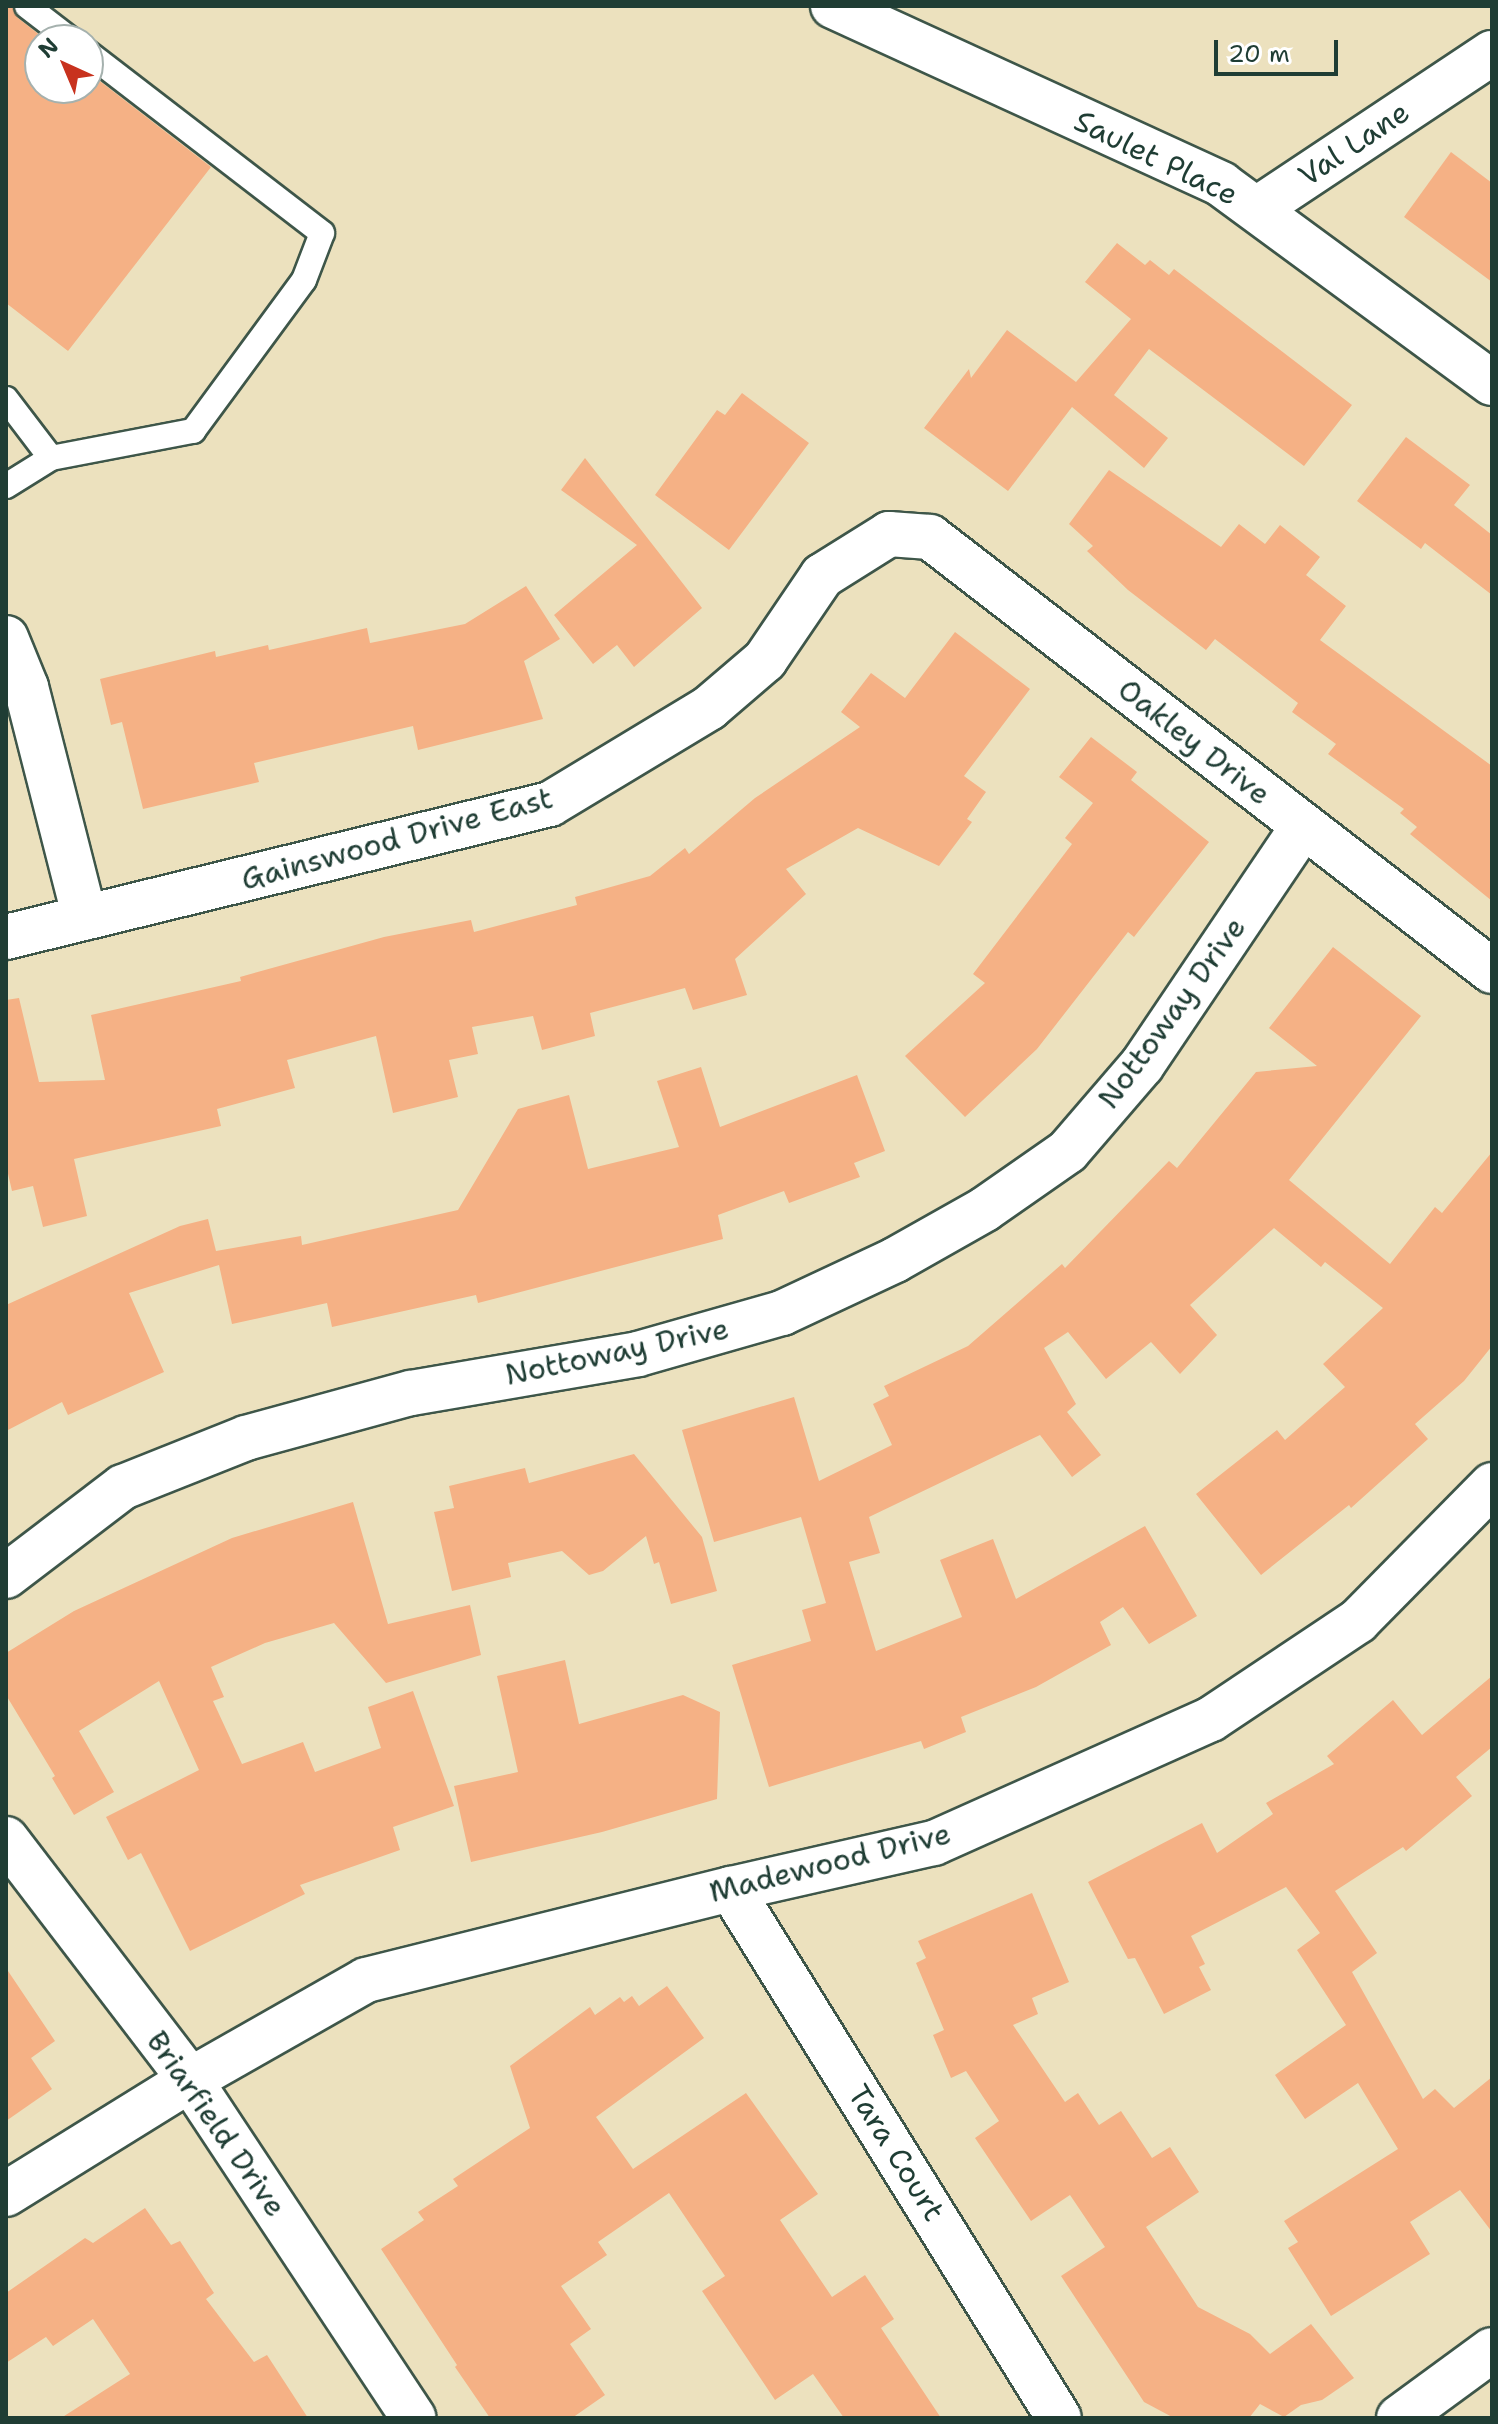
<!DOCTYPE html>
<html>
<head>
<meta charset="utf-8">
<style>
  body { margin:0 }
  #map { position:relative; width:1498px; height:2424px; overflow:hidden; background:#ece1be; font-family:"Shantell Sans",sans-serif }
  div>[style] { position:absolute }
  .building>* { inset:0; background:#f5b185 }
  .roads { filter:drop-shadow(2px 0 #3e5649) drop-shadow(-2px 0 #3e5649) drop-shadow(0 2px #3e5649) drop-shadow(0 -2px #3e5649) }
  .service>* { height:24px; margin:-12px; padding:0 12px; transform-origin:12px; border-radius:12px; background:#fff }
  .minor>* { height:44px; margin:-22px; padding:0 22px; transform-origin:22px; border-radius:22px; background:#fff }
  span { translate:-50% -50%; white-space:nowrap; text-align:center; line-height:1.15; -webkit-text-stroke:6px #fff; paint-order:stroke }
  .street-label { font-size:30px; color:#1f3d34 }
  .frame { position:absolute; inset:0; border:8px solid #1f3d34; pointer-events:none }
  .north { position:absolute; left:24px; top:24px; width:80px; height:80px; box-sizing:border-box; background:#fff; border:2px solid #a5b1ae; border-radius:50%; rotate:316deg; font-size:22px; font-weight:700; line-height:32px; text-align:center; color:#1f3d34 }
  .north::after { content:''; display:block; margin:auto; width:28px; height:36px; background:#c8321e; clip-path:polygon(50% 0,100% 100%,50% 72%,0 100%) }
  .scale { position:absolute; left:1214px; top:40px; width:124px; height:36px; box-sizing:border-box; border:4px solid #1f3d34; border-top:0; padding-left:10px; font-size:24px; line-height:28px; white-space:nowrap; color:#1f3d34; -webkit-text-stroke:6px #fff; paint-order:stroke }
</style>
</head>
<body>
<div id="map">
  <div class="building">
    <div style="clip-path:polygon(6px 6px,12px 6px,18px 18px,46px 40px,40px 40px,40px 88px,88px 88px,88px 72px,211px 167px,68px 351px,6px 303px)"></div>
    <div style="clip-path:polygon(1451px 152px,1492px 183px,1492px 282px,1404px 217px)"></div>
    <div style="clip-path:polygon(1117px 243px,1145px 265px,1150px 260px,1169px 275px,1174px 269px,1352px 405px,1304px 466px,1149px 349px,1114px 395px,1168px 438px,1144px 468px,1072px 407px,1008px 491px,924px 428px,969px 369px,971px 378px,1007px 330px,1076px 382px,1131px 319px,1085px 282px)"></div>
    <div style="clip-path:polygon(742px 393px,809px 443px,729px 550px,655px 495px,717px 410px,725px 415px)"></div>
    <div style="clip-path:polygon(1406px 437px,1470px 485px,1454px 505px,1492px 535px,1492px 595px,1425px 543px,1421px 549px,1357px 501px)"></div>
    <div style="clip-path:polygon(585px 458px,702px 608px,634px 667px,617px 645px,593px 664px,554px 615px,637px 545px,561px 490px)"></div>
    <div style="clip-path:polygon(1109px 470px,1221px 547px,1239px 524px,1265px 544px,1280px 525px,1320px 557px,1306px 575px,1346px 606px,1320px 640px,1492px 766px,1492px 901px,1410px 834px,1417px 827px,1400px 813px,1404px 809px,1328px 754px,1336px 744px,1292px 712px,1298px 703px,1215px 639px,1206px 650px,1128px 590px,1087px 551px,1093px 546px,1069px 524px)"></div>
    <div style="clip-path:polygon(526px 586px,560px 639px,524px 661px,543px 719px,418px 750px,413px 726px,254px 763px,259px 782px,143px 809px,122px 722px,111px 725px,100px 679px,215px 651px,216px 657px,268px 645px,269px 650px,367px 628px,370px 643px,465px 624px)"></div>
    <div style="clip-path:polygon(955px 632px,1030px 689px,964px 776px,986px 792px,967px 819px,972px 822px,939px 866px,858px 828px,786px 869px,806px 894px,735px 959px,747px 995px,693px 1010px,685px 988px,590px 1013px,595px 1036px,542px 1050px,533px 1016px,472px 1027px,478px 1054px,449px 1060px,458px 1097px,393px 1113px,376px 1036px,287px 1060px,295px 1088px,217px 1109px,221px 1126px,74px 1159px,87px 1216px,43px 1227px,33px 1186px,12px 1191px,6px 1165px,6px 1000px,19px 998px,39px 1082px,105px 1080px,91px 1015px,241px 981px,240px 977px,384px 937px,471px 920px,474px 932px,577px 905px,575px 897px,650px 876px,685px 848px,689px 854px,755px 798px,860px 727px,841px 712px,871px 673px,905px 698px)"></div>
    <div style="clip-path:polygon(1091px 737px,1137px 772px,1131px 780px,1209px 842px,1134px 937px,1128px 932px,1037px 1049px,965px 1117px,905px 1056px,985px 983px,973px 974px,1072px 844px,1065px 838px,1093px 803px,1059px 777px)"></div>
    <div style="clip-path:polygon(1333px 947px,1421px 1016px,1289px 1180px,1390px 1264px,1435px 1207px,1442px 1213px,1492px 1152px,1492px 1346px,1464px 1381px,1415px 1424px,1428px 1439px,1351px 1508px,1349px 1505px,1261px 1575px,1196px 1494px,1277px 1430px,1285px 1440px,1345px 1387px,1323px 1364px,1383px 1308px,1325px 1262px,1321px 1267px,1274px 1228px,1190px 1305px,1217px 1335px,1180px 1374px,1151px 1342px,1106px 1379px,1068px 1332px,1044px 1348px,1076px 1404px,1067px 1412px,1101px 1455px,1072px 1477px,1040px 1435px,869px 1517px,880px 1553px,849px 1562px,876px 1651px,962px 1617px,940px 1560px,993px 1539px,1016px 1599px,1145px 1526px,1197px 1616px,1149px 1644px,1123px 1607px,1100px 1622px,1111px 1645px,1036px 1687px,961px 1717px,966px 1732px,924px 1749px,921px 1741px,769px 1787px,732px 1665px,811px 1641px,802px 1610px,826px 1603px,801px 1517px,714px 1542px,682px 1430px,794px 1397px,819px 1481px,892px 1445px,873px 1404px,889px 1396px,884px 1386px,968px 1346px,1062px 1264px,1065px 1268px,1169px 1161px,1177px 1168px,1256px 1072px,1317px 1066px,1269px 1028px)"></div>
    <div style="clip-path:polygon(701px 1067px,720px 1127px,857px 1075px,885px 1151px,854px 1163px,860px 1177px,789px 1203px,784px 1191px,718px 1215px,723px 1239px,478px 1303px,476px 1295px,332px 1327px,327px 1303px,232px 1324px,219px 1265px,129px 1293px,164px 1372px,68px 1415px,62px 1402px,6px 1431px,6px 1305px,180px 1226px,208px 1219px,216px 1251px,301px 1236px,302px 1245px,458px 1210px,518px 1109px,569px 1095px,588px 1169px,679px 1147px,657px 1081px)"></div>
    <div style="clip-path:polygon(634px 1454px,702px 1537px,717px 1591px,671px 1604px,659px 1562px,654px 1564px,646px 1536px,603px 1571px,589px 1575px,562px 1551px,508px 1563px,511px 1577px,452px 1591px,434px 1512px,454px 1508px,449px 1486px,525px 1468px,529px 1483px)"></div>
    <div style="clip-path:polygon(353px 1502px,388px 1624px,470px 1605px,481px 1655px,386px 1683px,334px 1623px,265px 1643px,211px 1667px,224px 1697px,213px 1701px,242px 1764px,303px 1742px,315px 1772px,381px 1748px,368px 1707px,413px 1691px,454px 1806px,393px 1827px,400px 1850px,300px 1885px,305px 1894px,190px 1951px,141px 1853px,128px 1860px,106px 1817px,199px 1770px,159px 1681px,79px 1731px,114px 1792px,74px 1815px,52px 1778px,55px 1776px,6px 1695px,6px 1653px,74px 1611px,232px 1538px)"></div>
    <div style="clip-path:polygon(565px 1660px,579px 1724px,683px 1695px,720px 1712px,717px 1799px,602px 1832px,471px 1862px,454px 1786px,518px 1772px,497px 1676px)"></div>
    <div style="clip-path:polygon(1492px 1676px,1492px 1747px,1456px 1777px,1472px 1796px,1406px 1851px,1403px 1847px,1335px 1891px,1377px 1953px,1352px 1972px,1423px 2099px,1435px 2089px,1454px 2108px,1492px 2077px,1492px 2232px,1460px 2190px,1410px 2222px,1430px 2254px,1331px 2316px,1288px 2248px,1298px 2242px,1284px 2221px,1398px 2149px,1358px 2083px,1305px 2119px,1275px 2075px,1346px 2025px,1297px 1950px,1320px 1933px,1286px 1887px,1191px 1936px,1205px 1964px,1199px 1967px,1211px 1990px,1164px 2014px,1135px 1958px,1128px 1959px,1088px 1882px,1202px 1823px,1217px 1853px,1273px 1814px,1266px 1803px,1334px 1764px,1327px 1756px,1393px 1700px,1422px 1735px)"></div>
    <div style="clip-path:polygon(1032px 1893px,1069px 1982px,1032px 1998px,1038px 2014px,1013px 2025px,1065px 2102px,1078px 2093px,1099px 2125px,1121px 2111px,1152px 2158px,1170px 2147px,1199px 2192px,1146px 2227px,1198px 2307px,1250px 2334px,1270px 2354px,1311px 2324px,1354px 2378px,1322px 2400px,1301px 2405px,1284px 2417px,1260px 2404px,1249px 2418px,1174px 2418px,1144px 2402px,1061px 2276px,1105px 2247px,1070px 2195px,1031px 2221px,975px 2138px,999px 2121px,966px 2071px,951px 2078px,933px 2035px,944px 2030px,916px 1963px,926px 1958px,918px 1941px)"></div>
    <div style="clip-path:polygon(6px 1968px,55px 2041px,31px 2058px,52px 2089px,6px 2121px)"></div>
    <div style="clip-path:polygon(667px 1986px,704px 2038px,596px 2117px,633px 2169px,746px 2093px,818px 2194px,780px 2220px,832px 2297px,865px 2275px,894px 2319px,881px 2328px,941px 2418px,844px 2418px,813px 2374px,775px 2400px,702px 2291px,725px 2276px,669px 2193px,598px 2242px,607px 2255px,561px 2286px,591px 2329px,570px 2344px,605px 2395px,572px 2418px,490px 2418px,455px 2367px,457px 2365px,381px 2249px,424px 2220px,418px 2212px,458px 2186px,453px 2179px,530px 2128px,510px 2066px,590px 2007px,595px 2015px,620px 1997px,624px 2002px,632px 1996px,639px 2006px)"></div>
    <div style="clip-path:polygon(145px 2208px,171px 2245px,180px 2241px,214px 2293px,206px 2299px,254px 2362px,267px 2355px,308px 2418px,61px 2418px,130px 2374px,93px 2319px,53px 2346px,46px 2337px,6px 2363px,6px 2293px,85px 2238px,93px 2243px)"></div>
  </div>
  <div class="roads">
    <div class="service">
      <div style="left:27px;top:6px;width:56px;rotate:37.7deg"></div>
      <div style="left:6px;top:399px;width:74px;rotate:52.7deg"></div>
      <div style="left:51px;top:458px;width:53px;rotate:148.1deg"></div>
      <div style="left:51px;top:458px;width:145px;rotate:-10.8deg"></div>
      <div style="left:193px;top:431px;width:187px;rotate:-53.7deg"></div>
      <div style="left:304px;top:280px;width:50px;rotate:-69deg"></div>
      <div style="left:322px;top:233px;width:295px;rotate:-142.4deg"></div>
    </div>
    <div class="minor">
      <div style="left:833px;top:6px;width:427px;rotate:24.6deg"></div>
      <div style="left:1221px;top:184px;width:336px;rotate:36.3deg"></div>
      <div style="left:1257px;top:209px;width:282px;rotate:-33.6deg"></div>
      <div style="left:6px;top:638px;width:53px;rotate:67.8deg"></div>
      <div style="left:26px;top:687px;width:238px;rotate:75.7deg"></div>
      <div style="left:6px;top:937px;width:560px;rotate:-13.74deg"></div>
      <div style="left:550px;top:804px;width:186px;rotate:-31.1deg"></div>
      <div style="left:709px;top:708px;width:74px;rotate:-40.6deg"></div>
      <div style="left:765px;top:660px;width:102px;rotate:-55.8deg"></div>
      <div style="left:822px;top:576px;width:79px;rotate:-32.1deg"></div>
      <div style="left:889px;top:534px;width:41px;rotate:4.2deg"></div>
      <div style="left:930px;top:537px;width:710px;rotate:37.68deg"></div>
      <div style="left:6px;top:1576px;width:147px;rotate:-37.3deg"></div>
      <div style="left:123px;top:1487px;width:132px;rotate:-21.7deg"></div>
      <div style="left:246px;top:1438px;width:171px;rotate:-15.3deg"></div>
      <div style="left:411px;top:1393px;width:230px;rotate:-9.7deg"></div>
      <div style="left:638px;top:1354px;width:150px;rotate:-15.9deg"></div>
      <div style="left:782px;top:1313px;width:125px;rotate:-25.1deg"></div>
      <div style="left:895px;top:1260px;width:103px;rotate:-29.5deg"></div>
      <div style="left:985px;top:1209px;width:101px;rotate:-34.9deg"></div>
      <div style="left:1068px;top:1151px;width:113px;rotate:-49.3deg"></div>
      <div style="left:1142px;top:1065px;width:288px;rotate:-56deg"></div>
      <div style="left:6px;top:1839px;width:303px;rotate:52.6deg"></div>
      <div style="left:190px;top:2080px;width:405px;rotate:56.5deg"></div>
      <div style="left:731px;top:1889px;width:622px;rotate:58.2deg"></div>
      <div style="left:6px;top:2194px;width:216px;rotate:-31.8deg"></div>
      <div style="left:190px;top:2080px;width:202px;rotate:-29.6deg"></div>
      <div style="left:366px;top:1980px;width:376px;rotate:-14deg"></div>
      <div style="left:731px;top:1889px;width:208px;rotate:-12.8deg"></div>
      <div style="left:934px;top:1843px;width:303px;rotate:-24.1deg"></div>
      <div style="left:1211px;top:1719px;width:177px;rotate:-33.7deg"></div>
      <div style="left:1358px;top:1621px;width:191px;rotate:-45.4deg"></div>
      <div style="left:1399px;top:2418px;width:115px;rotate:-36.2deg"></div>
    </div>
  </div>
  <div class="street-label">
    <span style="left:1354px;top:144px;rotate:-34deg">Val Lane</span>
    <span style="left:1156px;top:158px;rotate:26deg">Saulet Place</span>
    <span style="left:1194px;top:742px;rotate:38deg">Oakley Drive</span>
    <span style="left:397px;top:839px;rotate:-15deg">Gainswood Drive East</span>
    <span style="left:1172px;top:1013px;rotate:-54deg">Nottoway Drive</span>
    <span style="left:617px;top:1352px;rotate:-12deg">Nottoway Drive</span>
    <span style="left:830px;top:1863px;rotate:-14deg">Madewood Drive</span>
    <span style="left:216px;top:2124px;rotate:55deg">Briarfield Drive</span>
    <span style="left:896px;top:2153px;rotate:58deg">Tara Court</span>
  </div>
  <div class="frame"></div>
  <div class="north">N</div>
  <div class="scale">20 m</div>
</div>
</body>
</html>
